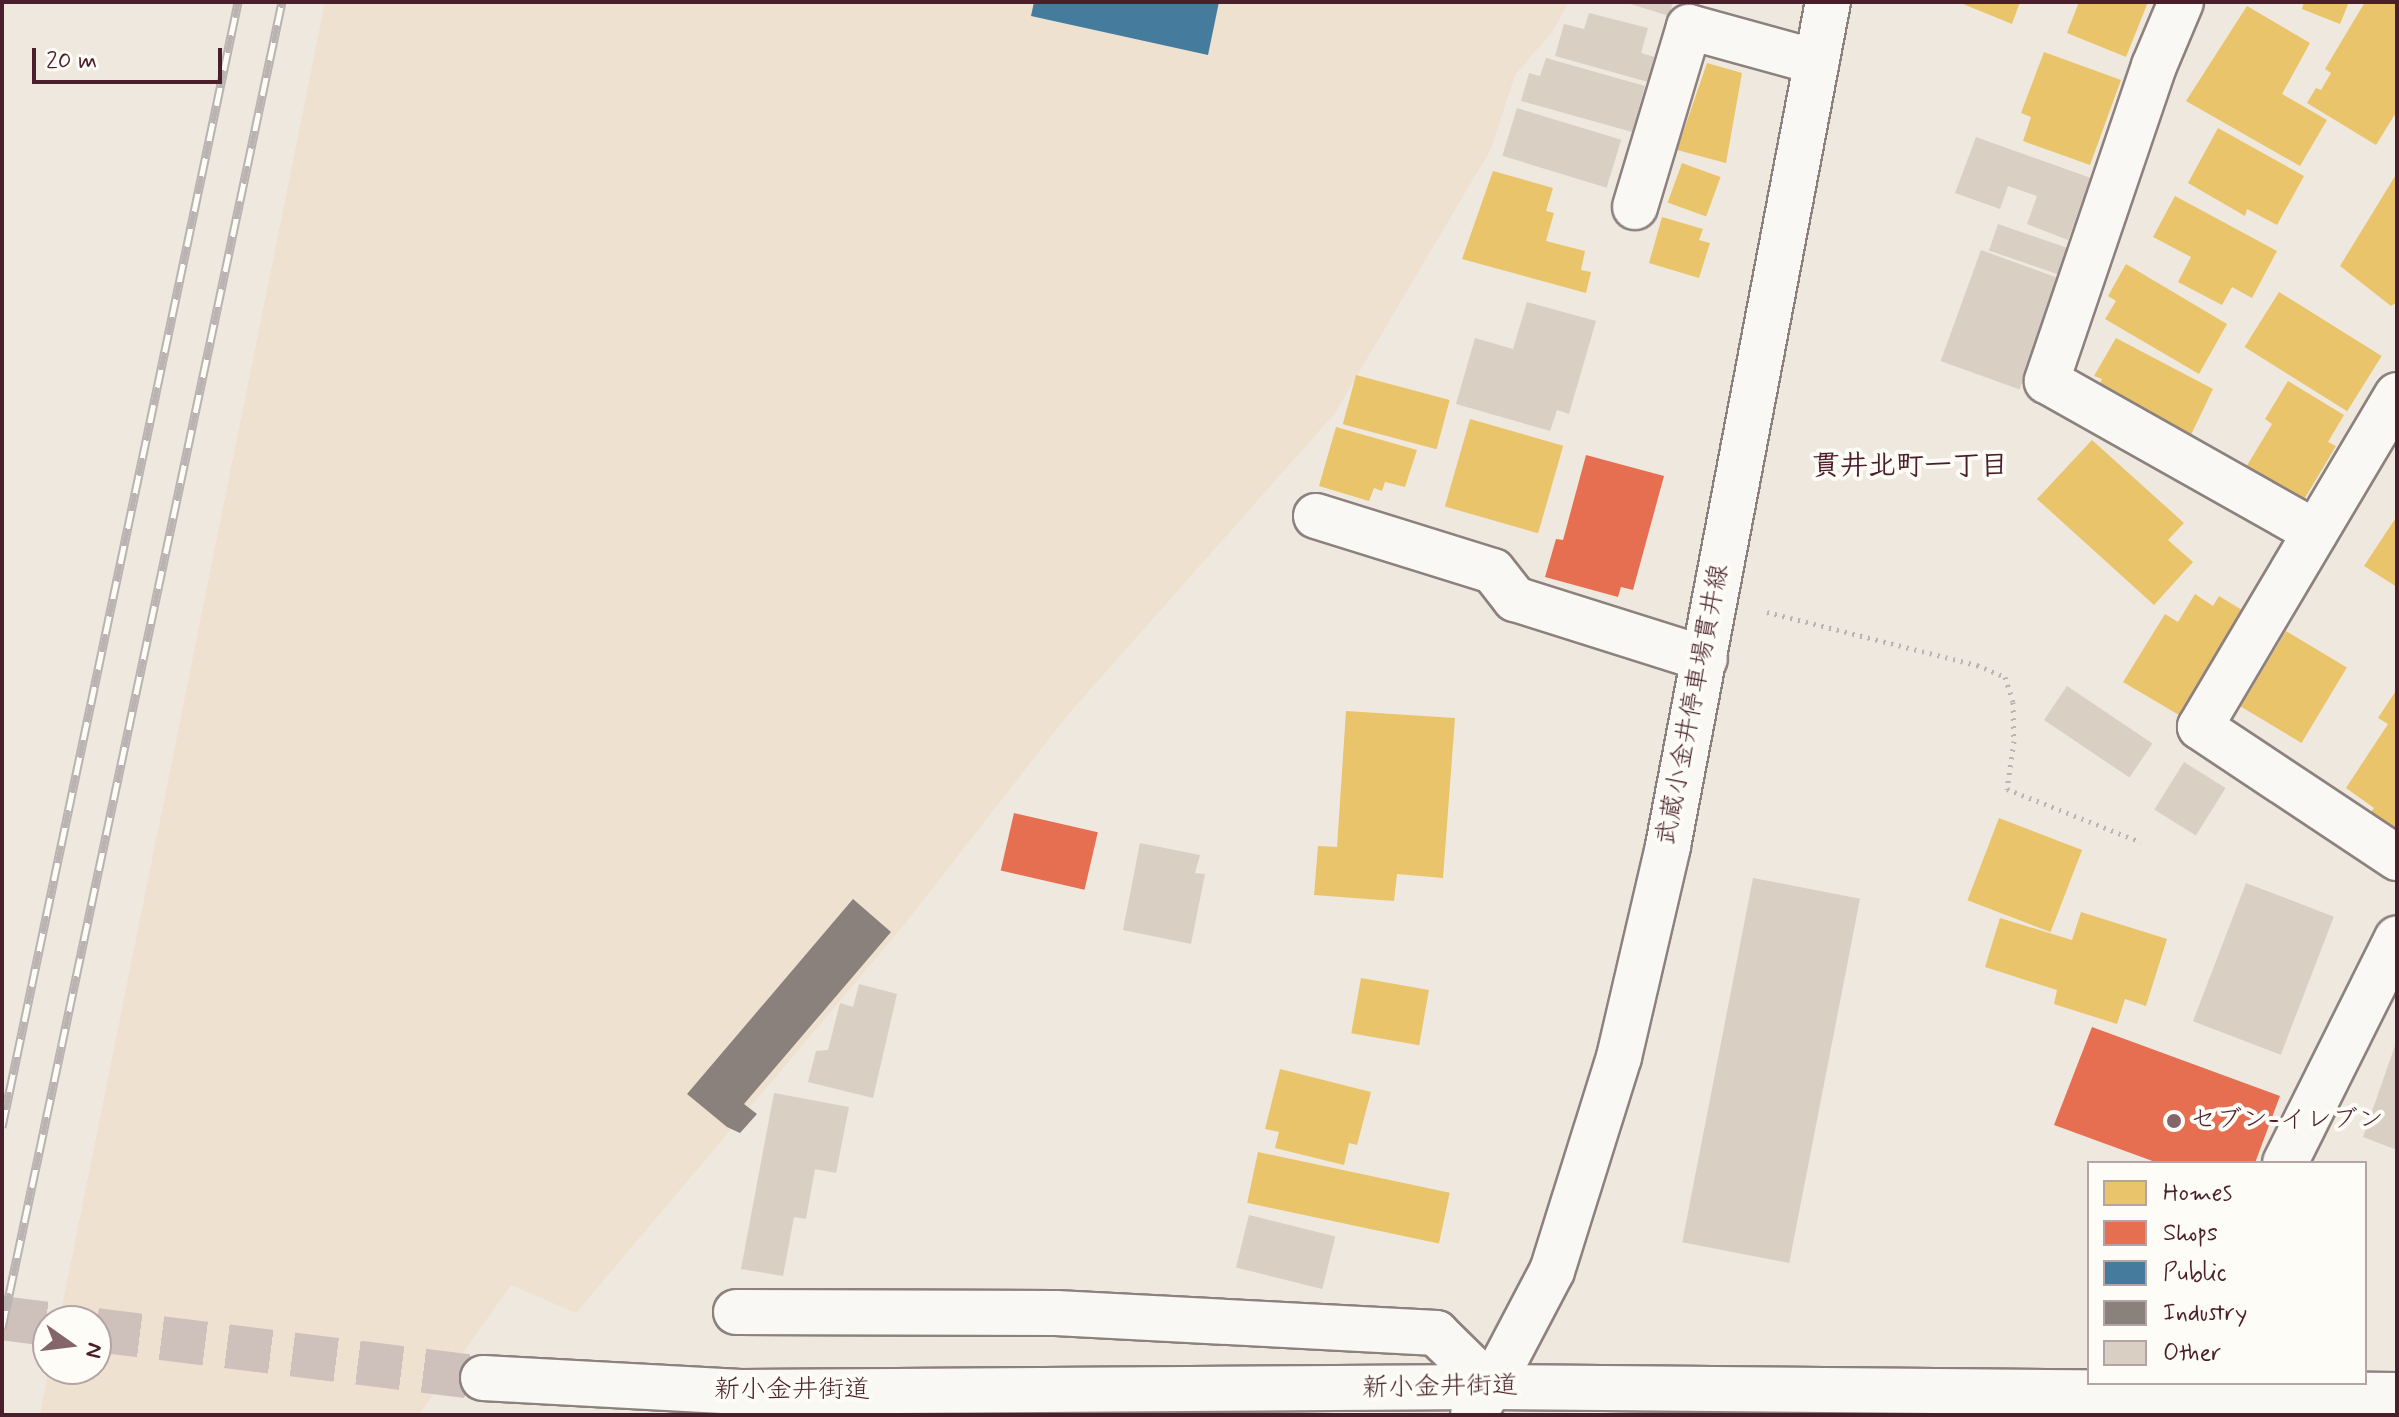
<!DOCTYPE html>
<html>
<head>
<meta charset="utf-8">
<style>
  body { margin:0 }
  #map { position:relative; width:2399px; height:1417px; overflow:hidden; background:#efe8df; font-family:Mynerve,"Klee One",sans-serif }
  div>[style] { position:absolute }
  .built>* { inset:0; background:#efe1d0 }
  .homes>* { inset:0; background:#e9c46a; transform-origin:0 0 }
  .shops>* { inset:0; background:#e76f51; transform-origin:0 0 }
  .public>* { inset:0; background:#457b9d }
  .industry>* { inset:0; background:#8a817c }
  .building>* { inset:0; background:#d9cfc3; transform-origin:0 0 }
  .major-tunnel>* { height:44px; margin-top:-22px; transform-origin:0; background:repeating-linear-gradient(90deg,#cec0bb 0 44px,transparent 0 66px) }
  .path>* { height:5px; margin-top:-2.5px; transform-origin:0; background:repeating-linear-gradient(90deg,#b9b3b2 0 2px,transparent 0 8px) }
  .roads { filter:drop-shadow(2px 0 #8d817f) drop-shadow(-2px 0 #8d817f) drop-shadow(0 2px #8d817f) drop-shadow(0 -2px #8d817f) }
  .minor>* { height:44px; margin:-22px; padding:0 22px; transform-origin:22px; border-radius:22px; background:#f9f8f5 }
  .major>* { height:44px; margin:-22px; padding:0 22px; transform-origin:22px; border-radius:22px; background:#f9f8f5 }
  .rail>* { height:9px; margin-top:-4.5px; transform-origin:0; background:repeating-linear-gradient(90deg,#fdfcf7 0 18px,#b9b3b2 0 36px); box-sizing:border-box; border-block:2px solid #b9b3b2 }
  .dots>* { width:22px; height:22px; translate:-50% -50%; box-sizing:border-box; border:4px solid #fdfcf7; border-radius:50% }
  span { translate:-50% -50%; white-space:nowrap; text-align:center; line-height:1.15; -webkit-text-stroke:8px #fdfcf7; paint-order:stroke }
  .street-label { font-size:26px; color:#4a1f2b }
  .poi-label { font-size:26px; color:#4a1f2b }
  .left { translate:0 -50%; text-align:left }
  .neighbourhood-label { font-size:28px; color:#4a1f2b; font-weight:700 }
  .frame { position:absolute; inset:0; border:4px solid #4a1f2b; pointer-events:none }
  .legend { position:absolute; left:2087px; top:1161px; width:280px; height:224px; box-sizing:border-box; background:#fdfcf7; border:2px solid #b5a4a5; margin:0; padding:10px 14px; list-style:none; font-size:24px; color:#4a1f2b }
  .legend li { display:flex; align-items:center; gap:16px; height:40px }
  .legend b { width:40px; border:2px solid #b5a4a5 }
  .north { position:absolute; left:32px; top:1305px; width:80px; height:80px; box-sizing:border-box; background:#fdfcf7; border:2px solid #b5a4a5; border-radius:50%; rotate:104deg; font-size:22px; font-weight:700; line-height:32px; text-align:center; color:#4a1f2b }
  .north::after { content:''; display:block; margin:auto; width:28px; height:36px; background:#84656a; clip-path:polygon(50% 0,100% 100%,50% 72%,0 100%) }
  .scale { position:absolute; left:32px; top:48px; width:190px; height:36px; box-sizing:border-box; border:4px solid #4a1f2b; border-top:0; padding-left:10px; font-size:24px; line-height:28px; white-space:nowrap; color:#4a1f2b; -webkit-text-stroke:6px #fdfcf7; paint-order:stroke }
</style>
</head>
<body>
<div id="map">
  <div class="built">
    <div style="clip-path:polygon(325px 2px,1569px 2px,1552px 32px,1515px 75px,1491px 149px,1335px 413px,1066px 717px,904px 925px,576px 1313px,511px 1285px,419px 1415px,40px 1415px,49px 1369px,96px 1369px,96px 1321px,59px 1321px)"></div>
  </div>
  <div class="homes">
    <div style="clip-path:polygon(1958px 2px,2020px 2px,2012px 24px)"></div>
    <div style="clip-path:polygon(2079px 2px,2148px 2px,2126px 57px,2067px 33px)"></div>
    <div style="clip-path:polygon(2304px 2px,2349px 2px,2340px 24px,2302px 9px)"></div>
    <div style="clip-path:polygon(2365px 2px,2397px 2px,2397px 111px,2376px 145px,2307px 103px,2316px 88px,2321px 90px,2331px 73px,2325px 69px)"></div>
    <div style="clip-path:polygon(2247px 6px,2310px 43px,2282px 94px,2327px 120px,2300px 166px,2186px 101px)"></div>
    <div style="clip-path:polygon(2044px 52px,2121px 80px,2090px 165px,2023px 141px,2031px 117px,2021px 113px)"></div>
    <div style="clip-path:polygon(1707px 63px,1742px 73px,1726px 163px,1677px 150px)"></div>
    <div style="clip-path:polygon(2218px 128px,2304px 176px,2277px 225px,2247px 209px,2245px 216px,2188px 183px)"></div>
    <div style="left:1682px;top:163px;width:41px;height:42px;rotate:20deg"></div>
    <div style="clip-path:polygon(1493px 171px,1553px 188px,1546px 211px,1554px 213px,1546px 241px,1585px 251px,1581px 270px,1591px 272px,1586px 293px,1462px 259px)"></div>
    <div style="clip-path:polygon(2397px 173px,2397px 302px,2391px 306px,2340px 266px)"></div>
    <div style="clip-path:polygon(2175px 196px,2277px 251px,2252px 298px,2232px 287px,2222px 305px,2178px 282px,2191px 257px,2153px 237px)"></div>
    <div style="clip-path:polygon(1662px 217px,1703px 229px,1699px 240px,1710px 243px,1699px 278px,1649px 263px)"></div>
    <div style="clip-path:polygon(2126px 264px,2227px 324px,2199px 374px,2105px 319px,2116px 301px,2108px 296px)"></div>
    <div style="left:2279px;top:292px;width:121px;height:65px;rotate:32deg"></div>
    <div style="clip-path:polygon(2116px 338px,2213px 389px,2188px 441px,2099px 385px,2102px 379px,2094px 376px)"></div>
    <div style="left:1356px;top:375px;width:97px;height:51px;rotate:15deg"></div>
    <div style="clip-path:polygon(2288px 381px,2344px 415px,2328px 442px,2336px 446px,2302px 503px,2245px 469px,2272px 424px,2265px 419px)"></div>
    <div style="left:1470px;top:419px;width:97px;height:91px;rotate:16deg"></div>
    <div style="clip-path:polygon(1336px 427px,1417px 450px,1405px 487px,1385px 482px,1382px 491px,1374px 488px,1369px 501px,1319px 486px)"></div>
    <div style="clip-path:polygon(2092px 440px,2184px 523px,2168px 540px,2193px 562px,2154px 605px,2037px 499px)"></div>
    <div style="clip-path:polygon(2397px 516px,2397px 587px,2364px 566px)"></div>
    <div style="clip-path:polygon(2195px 594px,2213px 606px,2219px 596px,2242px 610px,2179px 715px,2123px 682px,2165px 614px,2178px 622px)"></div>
    <div style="left:2286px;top:631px;width:71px;height:88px;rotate:31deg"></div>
    <div style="clip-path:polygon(2397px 689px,2397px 834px,2369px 815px,2374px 808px,2346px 788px,2388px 724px,2378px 718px)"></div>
    <div style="clip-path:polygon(1346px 711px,1455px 718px,1443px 878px,1397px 874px,1394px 901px,1314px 895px,1318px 846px,1337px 847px)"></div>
    <div style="left:1999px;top:818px;width:89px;height:88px;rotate:21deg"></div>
    <div style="clip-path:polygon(2081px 912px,2167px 939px,2146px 1006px,2125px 999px,2117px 1024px,2054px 1004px,2057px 990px,1985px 967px,2000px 918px,2072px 940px)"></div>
    <div style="left:1361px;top:978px;width:69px;height:56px;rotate:10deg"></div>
    <div style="clip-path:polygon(1280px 1069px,1371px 1092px,1357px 1145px,1349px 1143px,1344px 1165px,1275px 1148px,1279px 1132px,1265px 1129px)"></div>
    <div style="left:1258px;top:1152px;width:196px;height:52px;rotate:12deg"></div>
  </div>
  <div class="shops">
    <div style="clip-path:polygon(1586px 455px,1664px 476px,1633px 590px,1621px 587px,1618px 597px,1545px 577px,1556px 539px,1563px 540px)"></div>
    <div style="left:1014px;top:813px;width:86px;height:59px;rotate:13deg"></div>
    <div style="clip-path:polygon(2092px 1027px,2280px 1096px,2255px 1163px,2158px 1163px,2054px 1125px)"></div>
  </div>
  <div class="public">
    <div style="clip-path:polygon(1034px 2px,1219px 2px,1208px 55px,1031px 16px)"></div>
  </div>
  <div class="industry">
    <div style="clip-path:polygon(853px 899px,891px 932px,744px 1104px,757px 1114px,740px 1133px,727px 1127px,687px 1094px)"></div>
  </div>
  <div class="building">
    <div style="clip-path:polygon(1624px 2px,1673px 2px,1669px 16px)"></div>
    <div style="clip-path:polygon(1589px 13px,1648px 28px,1641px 53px,1655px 57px,1648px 82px,1555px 56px,1564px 24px,1584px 29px)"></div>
    <div style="clip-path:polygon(1546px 58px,1645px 86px,1632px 132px,1521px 101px,1529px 73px,1540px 76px)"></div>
    <div style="left:1517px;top:108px;width:109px;height:50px;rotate:17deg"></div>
    <div style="clip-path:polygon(1976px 137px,2091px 178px,2068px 240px,2027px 224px,2037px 196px,2008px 186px,2000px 209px,1955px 193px)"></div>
    <div style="left:1998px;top:224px;width:82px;height:28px;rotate:19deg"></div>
    <div style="left:1981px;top:250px;width:84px;height:118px;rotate:20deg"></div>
    <div style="clip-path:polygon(1527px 302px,1596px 321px,1569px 414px,1557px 410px,1550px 431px,1456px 404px,1475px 338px,1513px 349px)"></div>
    <div style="left:2067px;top:686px;width:103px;height:41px;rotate:34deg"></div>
    <div style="left:2184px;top:762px;width:49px;height:56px;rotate:32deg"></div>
    <div style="clip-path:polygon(1140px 843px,1200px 855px,1195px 873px,1205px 874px,1191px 944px,1123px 930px)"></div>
    <div style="left:1753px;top:878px;width:109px;height:371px;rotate:11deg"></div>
    <div style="left:2246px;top:883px;width:94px;height:148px;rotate:21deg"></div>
    <div style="clip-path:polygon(859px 984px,897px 994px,873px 1098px,808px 1082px,816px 1051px,828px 1050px,840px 1003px,853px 1007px)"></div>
    <div style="clip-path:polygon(2397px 1040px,2397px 1150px,2363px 1137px)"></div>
    <div style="clip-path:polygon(774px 1093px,849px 1107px,836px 1173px,815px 1169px,806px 1219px,794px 1217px,783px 1276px,741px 1269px)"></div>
    <div style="left:1249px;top:1215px;width:89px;height:54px;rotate:14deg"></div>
  </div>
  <div class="major-tunnel">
    <div style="left:2px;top:1318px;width:46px;rotate:7.4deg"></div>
    <div style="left:96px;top:1330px;width:390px;rotate:7.1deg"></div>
  </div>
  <div class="path">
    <div style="left:1767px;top:612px;width:217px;rotate:14.2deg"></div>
    <div style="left:1977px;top:665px;width:30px;rotate:23deg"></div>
    <div style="left:2005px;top:677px;width:26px;rotate:72deg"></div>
    <div style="left:2013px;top:702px;width:39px;rotate:89deg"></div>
    <div style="left:2014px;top:741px;width:49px;rotate:98.3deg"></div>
    <div style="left:2007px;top:789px;width:144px;rotate:21.6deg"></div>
  </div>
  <div class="roads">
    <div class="minor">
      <div style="left:2181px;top:2px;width:69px;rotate:112.9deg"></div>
      <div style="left:2154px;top:66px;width:333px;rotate:108.8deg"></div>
      <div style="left:2047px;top:381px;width:308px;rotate:29.4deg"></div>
      <div style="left:1635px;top:207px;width:188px;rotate:-73.3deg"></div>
      <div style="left:1689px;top:27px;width:132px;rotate:15.4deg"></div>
      <div style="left:2397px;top:395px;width:386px;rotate:120.7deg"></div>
      <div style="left:2200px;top:727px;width:237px;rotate:33.6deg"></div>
      <div style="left:1316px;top:516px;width:185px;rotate:17.3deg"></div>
      <div style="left:1493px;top:571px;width:36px;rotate:52deg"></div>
      <div style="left:1515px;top:599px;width:199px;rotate:17.5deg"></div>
      <div style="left:2285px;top:1163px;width:251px;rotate:-63.5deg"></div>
      <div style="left:736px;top:1312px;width:320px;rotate:0.2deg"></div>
      <div style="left:1056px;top:1313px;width:381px;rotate:3deg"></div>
      <div style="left:1436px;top:1333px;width:77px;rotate:44.5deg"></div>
      <div style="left:1491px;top:1387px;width:33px;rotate:123deg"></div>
    </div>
    <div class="major">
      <div style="left:483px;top:1378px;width:258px;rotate:3.1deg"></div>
      <div style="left:741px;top:1392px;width:750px;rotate:-0.38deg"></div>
      <div style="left:1491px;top:1387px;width:906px;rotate:0.51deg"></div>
      <div style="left:1491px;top:1387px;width:131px;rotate:-62.3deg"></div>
      <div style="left:1552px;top:1271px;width:224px;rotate:-72.6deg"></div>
      <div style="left:1619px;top:1057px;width:217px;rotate:-76.9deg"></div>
      <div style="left:1668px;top:846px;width:859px;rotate:-79.27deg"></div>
    </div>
  </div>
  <div class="rail">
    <div style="left:2px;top:1127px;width:1149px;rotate:-78.15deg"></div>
    <div style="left:2px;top:1328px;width:1355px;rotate:-78.08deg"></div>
  </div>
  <div class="dots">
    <div style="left:2174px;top:1121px;background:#84656a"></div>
  </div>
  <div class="street-label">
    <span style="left:1694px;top:705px;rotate:-79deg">武蔵小金井停車場貫井線</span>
    <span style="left:1440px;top:1388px;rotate:-1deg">新小金井街道</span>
    <span style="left:792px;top:1391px">新小金井街道</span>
  </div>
  <div class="poi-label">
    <span class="left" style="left:2190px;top:1121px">セブン-イレブン</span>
  </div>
  <div class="neighbourhood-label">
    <span style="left:1910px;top:467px">貫井北町一丁目</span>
  </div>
  <div class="frame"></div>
  <ul class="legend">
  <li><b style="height:22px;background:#e9c46a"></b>Homes</li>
  <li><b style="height:22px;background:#e76f51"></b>Shops</li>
  <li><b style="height:22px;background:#457b9d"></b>Public</li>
  <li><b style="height:22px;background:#8a817c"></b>Industry</li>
  <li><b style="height:22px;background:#d9cfc3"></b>Other</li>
  </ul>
  <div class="north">N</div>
  <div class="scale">20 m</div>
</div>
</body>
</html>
